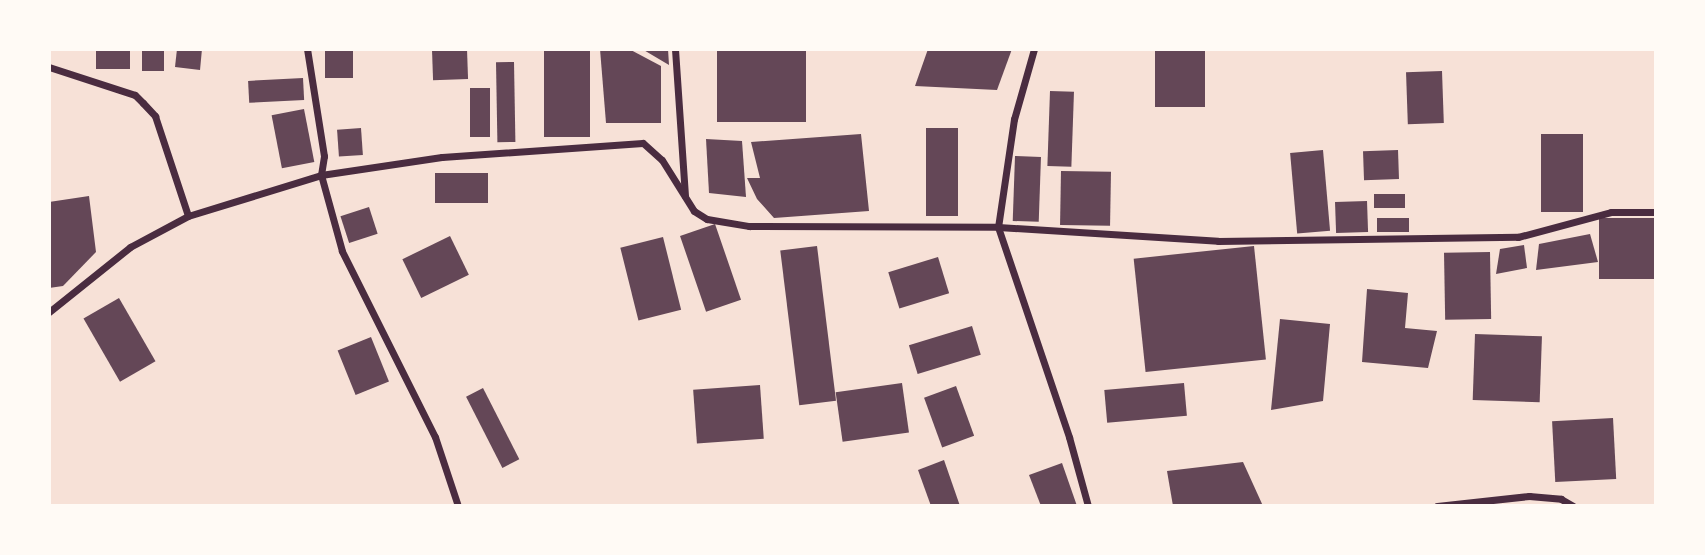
<!DOCTYPE html>
<html>
<head>
<meta charset="utf-8">
<style>
  body { margin:0 }
  #map { position:relative; width:1705px; height:555px; overflow:hidden; background:#f7e1d7; font-family:Georgia,serif }
  div>[style] { position:absolute }
  .building>* { inset:0; background:#644757; transform-origin:0 0 }
  .minor>* { height:7px; margin:-3.5px; padding:0 3.5px; transform-origin:3.5px; border-radius:3.5px; background:#4a2c40 }
  span { translate:-50% -50%; white-space:nowrap; text-align:center; line-height:1.15; -webkit-text-stroke:6px #fffaf5; paint-order:stroke }
  .frame { position:absolute; inset:0; border:51px solid #fffaf5; pointer-events:none }
</style>
</head>
<body>
<div id="map">
  <div class="building">
    <div style="left:96px;top:49px;width:34px;height:20px"></div>
    <div style="left:142px;top:49px;width:22px;height:22px"></div>
    <div style="clip-path:polygon(177px 49px,202px 49px,200px 70px,175px 67px)"></div>
    <div style="left:325px;top:49px;width:28px;height:29px"></div>
    <div style="left:467px;top:49px;width:30px;height:35px;rotate:88deg"></div>
    <div style="left:544px;top:49px;width:46px;height:88px"></div>
    <div style="clip-path:polygon(600px 49px,629px 49px,661px 66px,661px 123px,606px 123px)"></div>
    <div style="clip-path:polygon(642px 49px,668px 49px,669px 65px)"></div>
    <div style="left:717px;top:49px;width:89px;height:73px"></div>
    <div style="clip-path:polygon(928px 49px,1012px 49px,997px 90px,915px 86px)"></div>
    <div style="left:1155px;top:49px;width:50px;height:58px"></div>
    <div style="left:514px;top:62px;width:80px;height:18px;rotate:89deg"></div>
    <div style="left:1442px;top:71px;width:52px;height:36px;rotate:88deg"></div>
    <div style="left:303px;top:78px;width:22px;height:55px;rotate:87deg"></div>
    <div style="left:470px;top:88px;width:20px;height:49px"></div>
    <div style="left:1050px;top:91px;width:24px;height:75px;rotate:2deg"></div>
    <div style="left:304px;top:109px;width:54px;height:33px;rotate:79deg"></div>
    <div style="left:361px;top:128px;width:27px;height:24px;rotate:86deg"></div>
    <div style="left:926px;top:128px;width:32px;height:88px"></div>
    <div style="clip-path:polygon(861px 134px,869px 211px,774px 218px,757px 199px,747px 178px,760px 178px,751px 142px)"></div>
    <div style="left:1541px;top:134px;width:42px;height:78px"></div>
    <div style="clip-path:polygon(706px 139px,742px 141px,746px 197px,709px 193px)"></div>
    <div style="left:1323px;top:150px;width:81px;height:33px;rotate:85deg"></div>
    <div style="left:1398px;top:150px;width:29px;height:35px;rotate:88deg"></div>
    <div style="left:1015px;top:156px;width:26px;height:65px;rotate:2deg"></div>
    <div style="left:1061px;top:171px;width:50px;height:54px;rotate:1deg"></div>
    <div style="left:488px;top:173px;width:30px;height:53px;rotate:90deg"></div>
    <div style="left:1374px;top:194px;width:31px;height:14px"></div>
    <div style="clip-path:polygon(89px 196px,96px 252px,63px 286px,49px 288px,49px 202px)"></div>
    <div style="left:1367px;top:201px;width:31px;height:32px;rotate:88deg"></div>
    <div style="left:369px;top:207px;width:28px;height:30px;rotate:72deg"></div>
    <div style="left:1409px;top:218px;width:14px;height:32px;rotate:90deg"></div>
    <div style="left:1656px;top:218px;width:61px;height:57px;rotate:90deg"></div>
    <div style="left:715px;top:224px;width:80px;height:37px;rotate:71deg"></div>
    <div style="clip-path:polygon(1590px 234px,1598px 262px,1536px 270px,1539px 244px)"></div>
    <div style="left:450px;top:236px;width:43px;height:53px;rotate:64deg"></div>
    <div style="left:663px;top:237px;width:75px;height:44px;rotate:76deg"></div>
    <div style="clip-path:polygon(1524px 245px,1527px 268px,1496px 274px,1500px 249px)"></div>
    <div style="left:817px;top:246px;width:156px;height:37px;rotate:83deg"></div>
    <div style="left:1254px;top:246px;width:114px;height:121px;rotate:84deg"></div>
    <div style="left:1490px;top:252px;width:67px;height:46px;rotate:89deg"></div>
    <div style="left:938px;top:257px;width:38px;height:52px;rotate:73deg"></div>
    <div style="clip-path:polygon(1367px 289px,1408px 293px,1405px 328px,1437px 331px,1428px 368px,1362px 362px)"></div>
    <div style="left:119px;top:298px;width:73px;height:41px;rotate:60deg"></div>
    <div style="clip-path:polygon(1280px 319px,1330px 324px,1323px 401px,1271px 410px)"></div>
    <div style="left:972px;top:326px;width:30px;height:66px;rotate:73deg"></div>
    <div style="left:1475px;top:334px;width:67px;height:66px;rotate:2deg"></div>
    <div style="left:371px;top:337px;width:48px;height:36px;rotate:68deg"></div>
    <div style="left:902px;top:383px;width:50px;height:67px;rotate:82deg"></div>
    <div style="left:1184px;top:383px;width:33px;height:80px;rotate:85deg"></div>
    <div style="left:760px;top:385px;width:54px;height:67px;rotate:86deg"></div>
    <div style="left:956px;top:386px;width:53px;height:34px;rotate:70deg"></div>
    <div style="left:483px;top:388px;width:80px;height:19px;rotate:63deg"></div>
    <div style="left:1613px;top:418px;width:61px;height:61px;rotate:87deg"></div>
    <div style="clip-path:polygon(944px 460px,960px 506px,931px 506px,918px 470px)"></div>
    <div style="clip-path:polygon(1243px 462px,1263px 506px,1173px 506px,1167px 471px)"></div>
    <div style="clip-path:polygon(1062px 463px,1077px 506px,1041px 506px,1029px 475px)"></div>
  </div>
  <div class="minor">
    <div style="left:675px;top:49px;width:147px;rotate:86.1deg"></div>
    <div style="left:1034px;top:49px;width:73px;rotate:105.9deg"></div>
    <div style="left:1014px;top:119px;width:109px;rotate:98.4deg"></div>
    <div style="left:998px;top:227px;width:222px;rotate:71.3deg"></div>
    <div style="left:1069px;top:437px;width:72px;rotate:74.6deg"></div>
    <div style="left:49px;top:67px;width:90px;rotate:18deg"></div>
    <div style="left:135px;top:95px;width:11px;rotate:45deg"></div>
    <div style="left:143px;top:103px;width:18px;rotate:47deg"></div>
    <div style="left:155px;top:116px;width:105px;rotate:71.7deg"></div>
    <div style="left:188px;top:216px;width:139px;rotate:-17.1deg"></div>
    <div style="left:321px;top:175px;width:19px;rotate:-81deg"></div>
    <div style="left:324px;top:156px;width:108px;rotate:-99deg"></div>
    <div style="left:49px;top:312px;width:104px;rotate:-38.7deg"></div>
    <div style="left:130px;top:247px;width:66px;rotate:-28.1deg"></div>
    <div style="left:458px;top:506px;width:73px;rotate:-108.4deg"></div>
    <div style="left:435px;top:437px;width:208px;rotate:-116.6deg"></div>
    <div style="left:342px;top:251px;width:79px;rotate:-105.4deg"></div>
    <div style="left:321px;top:175px;width:122px;rotate:-8.5deg"></div>
    <div style="left:442px;top:157px;width:201px;rotate:-4deg"></div>
    <div style="left:643px;top:143px;width:25px;rotate:42deg"></div>
    <div style="left:662px;top:160px;width:60px;rotate:57.9deg"></div>
    <div style="left:694px;top:211px;width:15px;rotate:32deg"></div>
    <div style="left:707px;top:219px;width:43px;rotate:9.5deg"></div>
    <div style="left:749px;top:226px;width:249px;rotate:0.2deg"></div>
    <div style="left:998px;top:227px;width:220px;rotate:3.6deg"></div>
    <div style="left:1218px;top:241px;width:300px;rotate:-0.8deg"></div>
    <div style="left:1518px;top:237px;width:96px;rotate:-15deg"></div>
    <div style="left:1611px;top:212px;width:45px"></div>
    <div style="left:1437px;top:506px;width:93px;rotate:-6.2deg"></div>
    <div style="left:1529px;top:496px;width:32px;rotate:5deg"></div>
    <div style="left:1561px;top:499px;width:14px;rotate:30deg"></div>
  </div>
  <div class="frame"></div>
</div>
</body>
</html>
